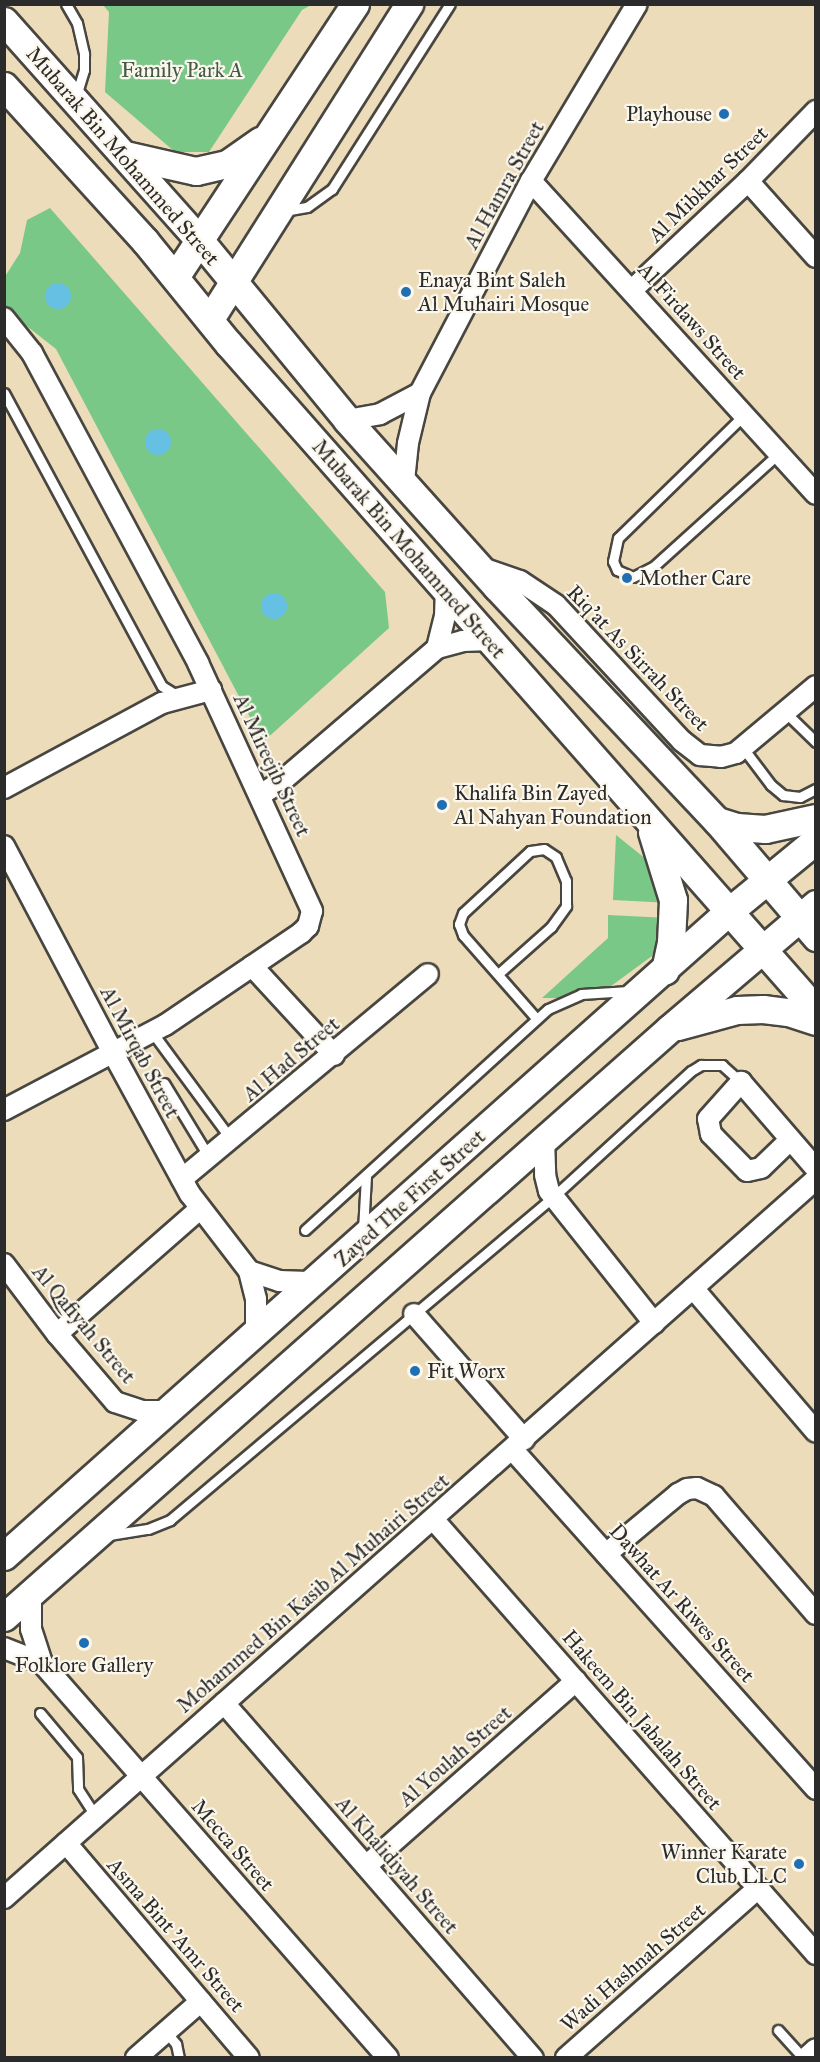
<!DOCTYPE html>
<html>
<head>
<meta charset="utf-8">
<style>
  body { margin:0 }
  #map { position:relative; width:820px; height:2062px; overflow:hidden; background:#eddcb9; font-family:"IM FELL Great Primer",serif }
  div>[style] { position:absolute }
  .green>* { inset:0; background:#7ac887 }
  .water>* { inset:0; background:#65c0e3 }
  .round { border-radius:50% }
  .roads { filter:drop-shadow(2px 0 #484640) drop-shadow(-2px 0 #484640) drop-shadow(0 2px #484640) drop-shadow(0 -2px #484640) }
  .lane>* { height:9px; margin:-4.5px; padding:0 4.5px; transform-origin:4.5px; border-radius:4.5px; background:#fff }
  .street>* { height:20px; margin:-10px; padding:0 10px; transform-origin:10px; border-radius:10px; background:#fff }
  .secondary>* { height:27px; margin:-13.5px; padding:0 13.5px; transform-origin:13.5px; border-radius:13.5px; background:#fff }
  .dots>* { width:16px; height:16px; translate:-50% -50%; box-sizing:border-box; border:3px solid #fbf7ec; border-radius:50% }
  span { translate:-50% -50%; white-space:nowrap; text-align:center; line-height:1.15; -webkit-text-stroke:4.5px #fbf7ec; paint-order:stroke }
  .park-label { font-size:21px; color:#435a47 }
  .poi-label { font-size:21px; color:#2b2b2b }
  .right { translate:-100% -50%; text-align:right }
  .left { translate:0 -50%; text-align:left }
  .street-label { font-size:21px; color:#2b2b2b }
  .frame { position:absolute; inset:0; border:6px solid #2b2b2b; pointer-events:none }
</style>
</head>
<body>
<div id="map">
  <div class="green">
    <div style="clip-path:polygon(103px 5px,311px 5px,302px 10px,209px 152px,175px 152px,105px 92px,109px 12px)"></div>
    <div style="clip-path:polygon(50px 208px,385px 592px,389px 628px,263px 742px,56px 349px,5px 309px,4px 278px,20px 253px,27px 220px)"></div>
    <div style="clip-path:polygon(616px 835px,651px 863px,670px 903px,613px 900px)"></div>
    <div style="clip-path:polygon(608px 915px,669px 918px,652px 956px,603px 992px,559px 998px,542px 998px,608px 938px)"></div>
  </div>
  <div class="water">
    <div class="round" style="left:45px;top:283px;width:26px;height:26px"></div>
    <div class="round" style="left:145px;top:429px;width:26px;height:26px"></div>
    <div class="round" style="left:261px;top:593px;width:26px;height:26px"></div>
  </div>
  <div class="roads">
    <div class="lane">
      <div style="left:66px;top:4px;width:22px;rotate:60deg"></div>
      <div style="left:77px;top:23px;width:32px;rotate:77deg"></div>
      <div style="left:84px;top:54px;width:16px;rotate:90deg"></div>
      <div style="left:84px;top:70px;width:27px;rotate:107deg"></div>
      <div style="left:284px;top:211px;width:23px;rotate:-10deg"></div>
      <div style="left:307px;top:207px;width:31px;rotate:-36deg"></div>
      <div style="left:332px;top:189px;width:219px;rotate:-57.5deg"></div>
      <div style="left:4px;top:393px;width:333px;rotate:61.7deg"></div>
      <div style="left:162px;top:686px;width:19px;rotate:32deg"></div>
      <div style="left:744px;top:415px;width:176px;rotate:135.7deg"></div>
      <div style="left:618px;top:538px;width:24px;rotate:102deg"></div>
      <div style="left:613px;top:561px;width:10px;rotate:66deg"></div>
      <div style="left:617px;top:570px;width:17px;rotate:24deg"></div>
      <div style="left:633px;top:577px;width:22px;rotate:-27deg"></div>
      <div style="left:653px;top:567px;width:170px;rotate:-42.1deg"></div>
      <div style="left:785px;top:712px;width:43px;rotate:44.1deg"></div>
      <div style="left:743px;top:748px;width:46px;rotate:52.9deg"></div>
      <div style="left:771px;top:785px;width:16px;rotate:40deg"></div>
      <div style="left:783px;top:795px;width:17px;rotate:7deg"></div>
      <div style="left:800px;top:797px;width:18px;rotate:-27deg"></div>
      <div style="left:498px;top:974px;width:71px;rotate:-41.6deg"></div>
      <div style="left:551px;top:927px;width:26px;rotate:-54deg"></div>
      <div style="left:566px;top:906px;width:25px;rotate:-90deg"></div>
      <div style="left:566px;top:881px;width:26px;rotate:-113deg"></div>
      <div style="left:556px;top:857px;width:14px;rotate:-146deg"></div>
      <div style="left:544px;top:849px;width:14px;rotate:172deg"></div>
      <div style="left:530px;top:851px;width:91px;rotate:137.2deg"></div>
      <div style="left:463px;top:913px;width:12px;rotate:110deg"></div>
      <div style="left:459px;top:924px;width:12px;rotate:70deg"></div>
      <div style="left:463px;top:935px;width:111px;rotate:48.7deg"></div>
      <div style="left:152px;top:1032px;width:133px;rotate:53.6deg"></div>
      <div style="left:164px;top:1083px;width:87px;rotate:58.7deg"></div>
      <div style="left:305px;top:1230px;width:328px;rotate:-42.3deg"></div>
      <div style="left:548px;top:1009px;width:36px;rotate:-24deg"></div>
      <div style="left:581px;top:994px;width:48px;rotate:-3.6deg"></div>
      <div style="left:363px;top:1230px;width:54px;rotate:-86.8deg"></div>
      <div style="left:109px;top:1535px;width:39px;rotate:-9deg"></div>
      <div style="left:148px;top:1529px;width:24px;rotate:-22deg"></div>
      <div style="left:170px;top:1520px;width:501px;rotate:-40.14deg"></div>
      <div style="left:553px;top:1197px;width:187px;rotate:-42.4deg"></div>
      <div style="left:691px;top:1071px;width:12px;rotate:-31deg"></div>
      <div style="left:701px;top:1065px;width:21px"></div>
      <div style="left:722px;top:1065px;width:25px;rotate:42deg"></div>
      <div style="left:40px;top:1713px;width:57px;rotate:49.9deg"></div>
      <div style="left:77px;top:1757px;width:32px;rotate:88deg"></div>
      <div style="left:78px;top:1789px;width:33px;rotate:57deg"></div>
      <div style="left:778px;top:2030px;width:38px;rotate:48deg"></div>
      <div style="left:166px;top:2032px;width:16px;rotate:50deg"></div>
      <div style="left:176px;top:2044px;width:14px;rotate:78deg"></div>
    </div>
    <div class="street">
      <div style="left:531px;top:181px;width:423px;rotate:47.7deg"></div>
      <div style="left:748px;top:181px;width:102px;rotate:48.2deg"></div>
      <div style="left:632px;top:290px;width:159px;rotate:-43.2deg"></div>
      <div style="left:748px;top:181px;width:98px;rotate:-45.8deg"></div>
      <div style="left:4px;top:318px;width:45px;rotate:51.3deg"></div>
      <div style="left:32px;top:353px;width:352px;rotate:61.8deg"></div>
      <div style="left:198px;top:663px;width:273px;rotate:65.3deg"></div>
      <div style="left:312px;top:911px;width:16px;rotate:105deg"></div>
      <div style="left:308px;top:926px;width:10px;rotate:135deg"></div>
      <div style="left:301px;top:933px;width:164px;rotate:145.9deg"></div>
      <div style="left:165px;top:1025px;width:182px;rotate:152.2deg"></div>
      <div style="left:347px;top:420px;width:34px;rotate:-10deg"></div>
      <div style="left:380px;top:414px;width:45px;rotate:-27.7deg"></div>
      <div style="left:404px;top:481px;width:38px;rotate:-84deg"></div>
      <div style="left:408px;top:443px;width:51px;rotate:-76.5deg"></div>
      <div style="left:420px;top:393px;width:239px;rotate:-62.4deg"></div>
      <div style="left:531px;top:181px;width:206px;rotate:-59.1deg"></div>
      <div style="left:479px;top:567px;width:43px;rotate:18.9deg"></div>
      <div style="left:520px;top:581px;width:43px;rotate:33.7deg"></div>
      <div style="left:556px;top:605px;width:185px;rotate:47.2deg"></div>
      <div style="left:682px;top:741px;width:23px;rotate:38deg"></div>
      <div style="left:700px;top:755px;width:21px;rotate:5deg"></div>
      <div style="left:721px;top:757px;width:16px;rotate:-15deg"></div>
      <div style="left:736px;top:753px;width:104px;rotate:-39.9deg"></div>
      <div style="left:437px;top:648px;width:33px;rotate:-76deg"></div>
      <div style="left:445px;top:616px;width:25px;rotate:-88deg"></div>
      <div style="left:4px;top:788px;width:179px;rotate:-28.3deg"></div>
      <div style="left:162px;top:703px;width:51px;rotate:-14.9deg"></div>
      <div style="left:260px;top:795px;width:26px;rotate:-32deg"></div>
      <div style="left:282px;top:781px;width:204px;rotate:-40.6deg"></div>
      <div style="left:437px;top:648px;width:27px;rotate:-15deg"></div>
      <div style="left:463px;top:641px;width:27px;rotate:-2deg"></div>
      <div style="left:4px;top:846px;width:234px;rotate:62.2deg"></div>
      <div style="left:113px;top:1053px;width:161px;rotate:61.4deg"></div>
      <div style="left:190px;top:1194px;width:97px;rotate:52.5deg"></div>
      <div style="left:249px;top:1271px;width:29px;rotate:76deg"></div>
      <div style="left:256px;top:1299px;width:34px;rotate:90deg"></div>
      <div style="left:252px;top:966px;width:121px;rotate:47.3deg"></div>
      <div style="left:544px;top:1139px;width:36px;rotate:88deg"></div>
      <div style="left:545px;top:1175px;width:16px;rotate:76deg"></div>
      <div style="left:549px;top:1191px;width:169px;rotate:51.5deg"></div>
      <div style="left:790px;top:1140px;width:40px;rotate:136deg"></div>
      <div style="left:761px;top:1168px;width:14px;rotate:168deg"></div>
      <div style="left:747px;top:1171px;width:52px;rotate:-134.2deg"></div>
      <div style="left:711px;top:1134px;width:15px;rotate:-101deg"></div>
      <div style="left:708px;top:1119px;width:50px;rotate:-48.3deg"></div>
      <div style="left:741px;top:1082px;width:115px;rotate:49.2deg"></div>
      <div style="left:182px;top:1179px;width:320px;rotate:-39.8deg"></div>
      <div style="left:4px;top:1264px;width:88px;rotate:52.9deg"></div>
      <div style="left:57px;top:1334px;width:89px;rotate:49.5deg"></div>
      <div style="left:115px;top:1402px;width:28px;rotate:18deg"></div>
      <div style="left:142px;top:1411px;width:26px"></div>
      <div style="left:249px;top:1271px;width:32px;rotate:18deg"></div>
      <div style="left:279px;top:1281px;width:37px;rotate:2deg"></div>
      <div style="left:693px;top:1288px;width:189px;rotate:49.5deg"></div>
      <div style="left:414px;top:1314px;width:167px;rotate:48.7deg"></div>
      <div style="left:57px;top:1334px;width:190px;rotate:-41.2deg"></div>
      <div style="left:512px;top:1449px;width:456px;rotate:48.2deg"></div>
      <div style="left:433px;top:1519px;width:580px;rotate:48.64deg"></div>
      <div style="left:606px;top:1554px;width:94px;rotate:-39.8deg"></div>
      <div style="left:678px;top:1494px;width:10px;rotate:-29deg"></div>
      <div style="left:687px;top:1489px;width:10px;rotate:-6deg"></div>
      <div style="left:697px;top:1488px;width:19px;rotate:25deg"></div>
      <div style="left:714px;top:1496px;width:156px;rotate:49.2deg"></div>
      <div style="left:31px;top:1593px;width:36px;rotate:90deg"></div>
      <div style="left:31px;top:1629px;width:36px;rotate:72deg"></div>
      <div style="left:4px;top:1648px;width:41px;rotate:21.5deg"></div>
      <div style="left:42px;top:1663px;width:525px;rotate:48.78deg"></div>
      <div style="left:224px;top:1703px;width:471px;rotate:49deg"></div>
      <div style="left:66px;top:1843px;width:282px;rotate:49.6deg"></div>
      <div style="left:366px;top:1866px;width:280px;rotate:-41.4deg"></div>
      <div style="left:4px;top:1898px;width:1085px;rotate:-41.52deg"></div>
      <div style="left:136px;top:2058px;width:86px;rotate:-41.2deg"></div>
      <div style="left:566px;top:2058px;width:256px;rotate:-41.5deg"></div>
      <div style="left:806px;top:2058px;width:13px;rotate:-42deg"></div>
    </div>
    <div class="secondary">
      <div style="left:4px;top:21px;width:296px;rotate:48.3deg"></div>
      <div style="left:201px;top:242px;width:230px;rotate:50.6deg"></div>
      <div style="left:347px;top:420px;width:224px;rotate:48.1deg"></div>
      <div style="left:497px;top:587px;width:321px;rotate:46.8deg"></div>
      <div style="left:717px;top:821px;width:153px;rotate:49.5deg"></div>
      <div style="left:4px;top:86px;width:210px;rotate:47.7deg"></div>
      <div style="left:145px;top:241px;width:132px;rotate:50.9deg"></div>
      <div style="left:228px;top:343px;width:889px;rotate:48.6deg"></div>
      <div style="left:125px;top:155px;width:73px;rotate:12.7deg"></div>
      <div style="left:196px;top:171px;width:32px;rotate:-13deg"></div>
      <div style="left:227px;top:164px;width:40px;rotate:-34.9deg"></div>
      <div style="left:175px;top:277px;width:327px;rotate:-56.6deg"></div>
      <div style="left:210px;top:319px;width:373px;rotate:-57.7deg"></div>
      <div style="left:717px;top:821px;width:21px;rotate:17deg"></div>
      <div style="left:737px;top:827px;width:28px;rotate:4deg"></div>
      <div style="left:765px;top:829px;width:52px;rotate:-12.2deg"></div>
      <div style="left:652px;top:832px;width:71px;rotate:72.8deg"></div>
      <div style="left:673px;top:900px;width:42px;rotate:92.7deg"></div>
      <div style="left:671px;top:942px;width:29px;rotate:102deg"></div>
      <div style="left:678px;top:1026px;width:61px;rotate:-15.2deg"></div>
      <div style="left:737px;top:1010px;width:26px;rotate:-2deg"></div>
      <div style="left:763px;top:1009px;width:25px;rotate:7deg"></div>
      <div style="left:788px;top:1012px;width:29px;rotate:18deg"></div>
      <div style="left:4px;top:1556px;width:968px;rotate:-41.65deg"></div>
      <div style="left:727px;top:913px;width:115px;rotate:-39.4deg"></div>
      <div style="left:4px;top:1617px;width:888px;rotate:-41.48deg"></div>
      <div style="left:669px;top:1029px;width:193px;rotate:-40.4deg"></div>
    </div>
  </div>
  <div class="dots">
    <div style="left:724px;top:114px;background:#1f6fb2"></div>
    <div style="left:406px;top:292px;background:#1f6fb2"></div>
    <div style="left:627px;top:578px;background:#1f6fb2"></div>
    <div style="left:442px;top:805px;background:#1f6fb2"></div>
    <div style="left:415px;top:1371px;background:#1f6fb2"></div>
    <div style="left:84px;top:1643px;background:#1f6fb2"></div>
    <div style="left:799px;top:1864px;background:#1f6fb2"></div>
  </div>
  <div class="park-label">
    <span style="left:182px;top:70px">Family Park A</span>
  </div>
  <div class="poi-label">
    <span class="right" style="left:712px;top:114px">Playhouse</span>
    <span class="left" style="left:418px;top:292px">Enaya Bint Saleh<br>Al Muhairi Mosque</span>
    <span class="left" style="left:639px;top:578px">Mother Care</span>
    <span class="left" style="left:454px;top:805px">Khalifa Bin Zayed<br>Al Nahyan Foundation</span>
    <span class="left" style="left:427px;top:1371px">Fit Worx</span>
    <span style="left:84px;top:1665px">Folklore Gallery</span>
    <span class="right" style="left:787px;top:1864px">Winner Karate<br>Club LLC</span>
  </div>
  <div class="street-label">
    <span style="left:123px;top:156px;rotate:49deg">Mubarak Bin Mohammed Street</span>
    <span style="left:708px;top:184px;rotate:-44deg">Al Mibkhar Street</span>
    <span style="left:504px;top:185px;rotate:-61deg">Al Hamra Street</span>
    <span style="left:692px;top:321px;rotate:48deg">Al Firdaws Street</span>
    <span style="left:409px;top:549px;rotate:49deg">Mubarak Bin Mohammed Street</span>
    <span style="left:638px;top:658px;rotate:46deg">Riq'at As Sirrah Street</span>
    <span style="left:272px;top:765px;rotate:65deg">Al Mireejib Street</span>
    <span style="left:140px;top:1052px;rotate:62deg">Al Mirqab Street</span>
    <span style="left:291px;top:1059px;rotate:-40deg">Al Had Street</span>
    <span style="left:410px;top:1198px;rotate:-42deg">Zayed The First Street</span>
    <span style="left:84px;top:1324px;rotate:50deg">Al Qafiyah Street</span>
    <span style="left:313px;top:1593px;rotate:-41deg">Mohammed Bin Kasib Al Muhairi Street</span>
    <span style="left:682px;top:1603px;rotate:48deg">Dawhat Ar Riwes Street</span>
    <span style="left:642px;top:1720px;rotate:49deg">Hakeem Bin Jabalah Street</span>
    <span style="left:455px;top:1756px;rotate:-41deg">Al Youlah Street</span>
    <span style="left:233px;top:1845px;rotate:49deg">Mecca Street</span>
    <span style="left:397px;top:1865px;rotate:49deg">Al Khalidiyah Street</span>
    <span style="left:176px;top:1935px;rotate:49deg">Asma Bint 'Amr Street</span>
    <span style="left:633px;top:1967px;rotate:-41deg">Wadi Hashnah Street</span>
  </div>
  <div class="frame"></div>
</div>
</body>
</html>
